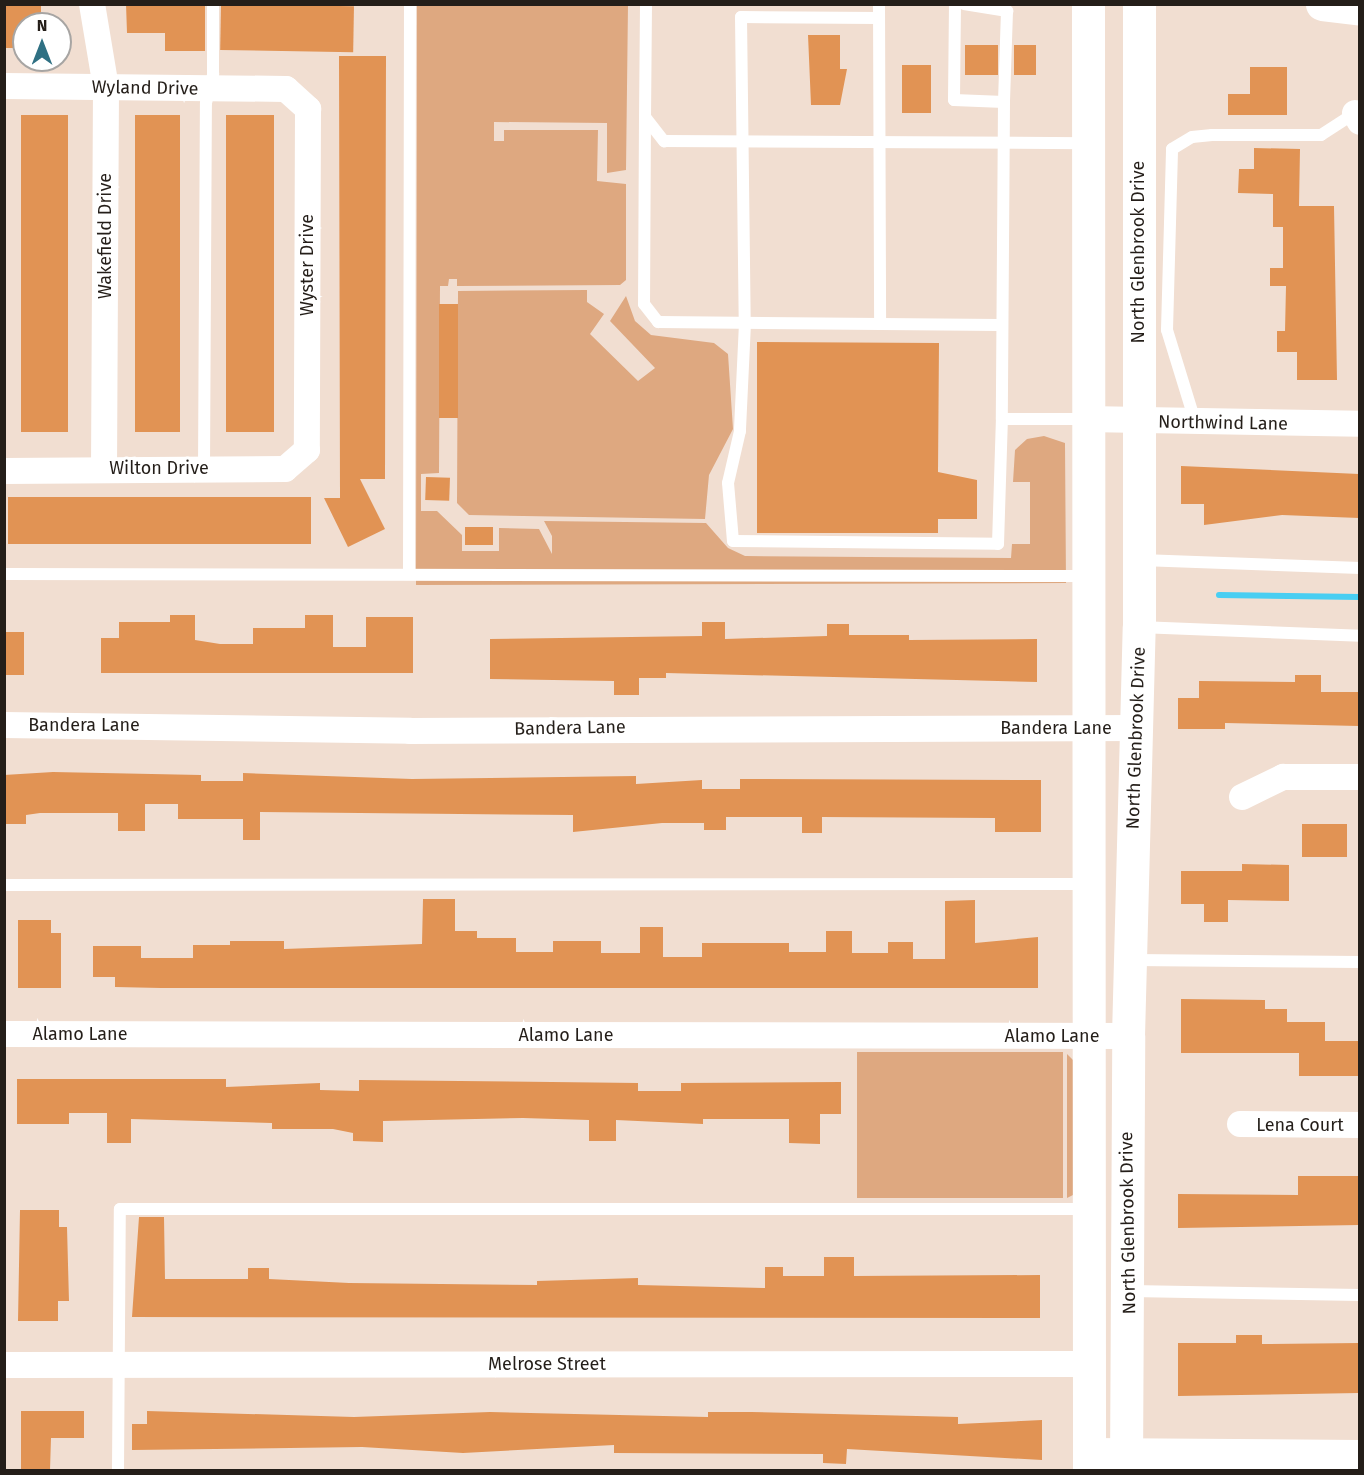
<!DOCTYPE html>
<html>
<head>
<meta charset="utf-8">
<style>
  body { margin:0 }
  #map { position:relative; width:1364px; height:1475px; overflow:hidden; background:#f1ded1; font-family:"Fira Sans",sans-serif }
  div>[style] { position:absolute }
  .green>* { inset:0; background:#dea880; transform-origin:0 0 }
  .stream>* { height:6px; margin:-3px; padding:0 3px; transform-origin:3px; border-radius:3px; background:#49cef2 }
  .building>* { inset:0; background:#e19354; transform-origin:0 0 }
  .service>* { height:12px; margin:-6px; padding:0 6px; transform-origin:6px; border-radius:6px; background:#fff }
  .minor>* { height:26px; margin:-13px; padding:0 13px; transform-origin:13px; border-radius:13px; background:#fff }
  .tertiary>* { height:32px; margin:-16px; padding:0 16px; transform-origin:16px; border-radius:16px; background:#fff }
  .secondary>* { height:33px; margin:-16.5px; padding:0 16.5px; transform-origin:16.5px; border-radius:16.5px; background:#fff }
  span { translate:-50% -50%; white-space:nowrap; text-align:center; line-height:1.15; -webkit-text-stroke:6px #fff; paint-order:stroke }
  .street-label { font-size:18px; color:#241e19 }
  .frame { position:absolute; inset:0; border:6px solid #241e19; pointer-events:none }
  .north { position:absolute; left:12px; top:12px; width:60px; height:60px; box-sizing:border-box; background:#fff; border:2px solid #a7a5a3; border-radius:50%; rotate:0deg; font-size:16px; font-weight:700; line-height:24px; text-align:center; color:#241e19 }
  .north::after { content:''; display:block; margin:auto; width:21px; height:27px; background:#2f7083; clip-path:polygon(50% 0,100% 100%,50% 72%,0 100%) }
</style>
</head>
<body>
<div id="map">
  <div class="green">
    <div style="clip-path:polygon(417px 5px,628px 5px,626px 170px,607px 173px,607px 123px,494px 122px,494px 141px,504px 141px,504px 130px,598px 130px,597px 181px,626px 184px,626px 280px,620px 285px,457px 286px,457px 279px,449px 279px,448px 286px,440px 286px,439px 473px,421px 474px,421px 511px,437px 511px,462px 535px,462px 551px,499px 551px,499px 528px,539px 529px,552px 554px,552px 536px,544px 521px,706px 523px,728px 548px,745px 556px,1011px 558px,1012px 544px,1030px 544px,1030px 482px,1013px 482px,1015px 450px,1027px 439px,1044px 436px,1065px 443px,1066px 583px,416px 585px)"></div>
    <div style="clip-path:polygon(587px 290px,587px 302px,604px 314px,590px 334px,638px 381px,655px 368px,610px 321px,626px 296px,635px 321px,651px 335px,714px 343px,728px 354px,733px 429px,709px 475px,705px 519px,469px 515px,457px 503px,458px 291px)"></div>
    <div style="left:857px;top:1052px;width:206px;height:146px"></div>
    <div style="clip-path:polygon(1067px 1054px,1077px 1064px,1075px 1194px,1067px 1198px)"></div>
  </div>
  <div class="stream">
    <div style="left:1219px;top:595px;width:141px;rotate:0.8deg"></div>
  </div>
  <div class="building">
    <div style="clip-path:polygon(4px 4px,41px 4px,41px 24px,24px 24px,24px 48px,4px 48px)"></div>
    <div style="clip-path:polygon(126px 4px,205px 4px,205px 51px,165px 51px,165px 33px,127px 33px)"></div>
    <div style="left:221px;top:4px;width:133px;height:46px;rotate:1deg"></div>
    <div style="clip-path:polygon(808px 35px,840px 35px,840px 69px,847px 69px,840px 105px,811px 105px)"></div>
    <div style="left:965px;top:45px;width:33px;height:30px"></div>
    <div style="left:1014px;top:45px;width:22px;height:30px"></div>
    <div style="clip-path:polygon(339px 56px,386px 56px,385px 479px,360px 479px,385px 529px,348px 547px,324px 498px,340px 498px)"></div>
    <div style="left:902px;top:65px;width:29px;height:48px"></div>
    <div style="clip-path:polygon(1250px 67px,1287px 67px,1287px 115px,1228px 115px,1228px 94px,1250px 94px)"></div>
    <div style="left:21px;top:115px;width:47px;height:317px"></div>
    <div style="left:135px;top:115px;width:45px;height:317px"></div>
    <div style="left:226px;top:115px;width:48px;height:317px"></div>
    <div style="clip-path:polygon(1254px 148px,1300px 149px,1299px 206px,1334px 206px,1337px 380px,1297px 380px,1297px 352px,1277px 352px,1277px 331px,1285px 331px,1286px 286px,1270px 286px,1270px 268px,1283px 268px,1283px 227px,1273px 227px,1273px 194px,1238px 193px,1239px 169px,1254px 169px)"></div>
    <div style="left:439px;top:304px;width:19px;height:114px"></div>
    <div style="clip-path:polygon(757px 342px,939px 343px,938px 472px,977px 480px,977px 519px,938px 519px,938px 533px,757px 533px)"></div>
    <div style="clip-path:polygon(1181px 466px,1359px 474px,1359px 518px,1282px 515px,1204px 525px,1204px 504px,1181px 504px)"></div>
    <div style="left:426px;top:477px;width:24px;height:23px;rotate:2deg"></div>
    <div style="left:8px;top:497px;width:303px;height:47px"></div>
    <div style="left:465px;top:527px;width:28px;height:18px"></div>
    <div style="clip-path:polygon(170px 615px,195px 615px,195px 640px,220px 644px,253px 644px,253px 628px,305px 628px,305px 615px,333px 615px,333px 647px,366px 647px,366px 617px,413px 617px,413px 673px,101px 673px,101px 638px,119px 638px,119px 622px,170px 622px)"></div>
    <div style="clip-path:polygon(702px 622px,725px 622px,725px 639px,827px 636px,827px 624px,849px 624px,849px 635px,909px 635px,909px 640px,1037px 639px,1037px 682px,666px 673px,666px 678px,639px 678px,639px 695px,614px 695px,614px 681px,490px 679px,490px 639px,702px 636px)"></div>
    <div style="left:4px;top:632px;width:20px;height:43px"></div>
    <div style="clip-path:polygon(1295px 675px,1321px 675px,1321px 692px,1359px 692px,1359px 726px,1225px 723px,1225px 729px,1178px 729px,1178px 698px,1199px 698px,1199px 681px,1295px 682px)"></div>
    <div style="clip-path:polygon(53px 772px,201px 775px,201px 781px,243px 781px,243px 773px,412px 779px,636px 776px,636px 784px,702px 780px,702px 789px,740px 789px,740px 779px,1041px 780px,1041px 832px,995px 832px,995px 818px,822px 817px,822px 833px,802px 833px,802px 817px,726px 817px,726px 830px,704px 830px,704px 823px,662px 823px,573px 832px,573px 815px,260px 812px,260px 840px,243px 840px,243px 819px,178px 819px,178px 804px,145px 804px,145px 831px,118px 831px,118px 813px,40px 813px,26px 815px,26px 824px,4px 824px,4px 775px)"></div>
    <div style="left:1302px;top:824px;width:45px;height:33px"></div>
    <div style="clip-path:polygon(1242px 864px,1289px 865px,1289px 901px,1228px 900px,1228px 922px,1204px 922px,1204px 904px,1181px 904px,1181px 871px,1242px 871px)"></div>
    <div style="clip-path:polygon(423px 899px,455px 899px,455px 931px,477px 931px,477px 938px,516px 938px,516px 952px,553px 952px,553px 941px,601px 941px,601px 953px,640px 953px,640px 927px,663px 927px,663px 957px,702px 957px,702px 943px,789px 943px,789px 952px,826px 952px,826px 931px,852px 931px,852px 953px,888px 953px,888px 942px,913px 942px,913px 959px,945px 959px,945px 901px,975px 900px,975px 943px,1038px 937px,1038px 988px,161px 988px,115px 987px,115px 977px,93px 977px,93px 946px,141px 946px,141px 958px,193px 958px,193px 945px,230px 945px,230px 941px,284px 941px,284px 949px,422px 944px)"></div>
    <div style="clip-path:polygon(18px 920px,51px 920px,51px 933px,61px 933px,61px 988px,18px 988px)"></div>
    <div style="clip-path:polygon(1181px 999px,1265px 1000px,1265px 1009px,1287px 1009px,1287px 1022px,1325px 1022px,1325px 1041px,1359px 1041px,1359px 1076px,1299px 1076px,1299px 1053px,1181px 1053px)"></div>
    <div style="clip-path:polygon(17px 1079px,226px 1079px,226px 1087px,320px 1083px,320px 1090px,359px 1091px,359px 1080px,638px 1083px,638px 1091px,681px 1091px,681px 1083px,841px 1082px,841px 1114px,820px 1114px,820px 1144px,789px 1143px,789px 1119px,703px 1119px,703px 1124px,616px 1120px,616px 1141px,589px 1141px,589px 1120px,523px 1118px,383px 1121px,383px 1142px,353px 1141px,353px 1133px,333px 1129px,272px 1129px,272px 1123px,131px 1119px,131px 1143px,107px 1143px,107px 1113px,69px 1113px,69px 1124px,17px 1124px)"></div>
    <div style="clip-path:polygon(1298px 1176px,1359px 1176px,1359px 1225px,1178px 1228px,1178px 1194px,1298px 1195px)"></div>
    <div style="clip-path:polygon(20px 1210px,59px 1210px,59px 1227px,67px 1227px,69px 1301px,58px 1301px,58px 1321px,18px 1321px)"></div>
    <div style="clip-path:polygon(139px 1217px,164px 1217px,165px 1279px,248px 1279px,248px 1268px,269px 1268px,269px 1279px,349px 1283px,537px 1285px,537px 1281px,638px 1278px,638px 1285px,765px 1288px,765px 1267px,783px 1267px,783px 1276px,824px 1276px,824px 1257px,854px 1257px,854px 1276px,1040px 1275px,1040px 1318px,132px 1317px)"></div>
    <div style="clip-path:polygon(1236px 1335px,1262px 1335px,1262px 1344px,1359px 1343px,1359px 1393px,1178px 1396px,1178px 1343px,1236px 1343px)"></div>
    <div style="clip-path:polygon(21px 1411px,84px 1411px,84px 1438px,51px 1438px,50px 1470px,21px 1470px)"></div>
    <div style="clip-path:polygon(147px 1411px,354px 1417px,490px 1412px,708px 1417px,708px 1412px,751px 1412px,958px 1417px,958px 1424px,1042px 1420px,1042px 1460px,847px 1449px,846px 1464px,823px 1463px,823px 1454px,614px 1453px,614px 1445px,463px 1453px,362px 1447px,132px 1450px,132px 1424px,147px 1424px)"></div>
  </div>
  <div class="service">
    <div style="left:646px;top:4px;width:113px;rotate:90.5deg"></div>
    <div style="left:645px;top:117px;width:31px;rotate:52deg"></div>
    <div style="left:664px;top:141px;width:423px;rotate:0.3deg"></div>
    <div style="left:879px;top:4px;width:319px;rotate:89.8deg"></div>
    <div style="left:955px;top:4px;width:96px;rotate:90.6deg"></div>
    <div style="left:954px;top:100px;width:50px;rotate:2.3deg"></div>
    <div style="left:1004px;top:102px;width:317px;rotate:90.4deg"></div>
    <div style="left:1002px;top:419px;width:84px"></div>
    <div style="left:964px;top:4px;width:44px;rotate:9.2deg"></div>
    <div style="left:1007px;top:11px;width:91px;rotate:91.9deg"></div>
    <div style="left:879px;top:18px;width:138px;rotate:-179.6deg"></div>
    <div style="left:741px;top:17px;width:306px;rotate:89.3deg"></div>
    <div style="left:745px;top:323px;width:108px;rotate:92.7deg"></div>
    <div style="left:740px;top:431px;width:53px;rotate:103deg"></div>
    <div style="left:728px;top:483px;width:58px;rotate:85.1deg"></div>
    <div style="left:733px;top:541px;width:265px;rotate:0.6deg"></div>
    <div style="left:998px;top:544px;width:125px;rotate:-88.2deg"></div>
    <div style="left:645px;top:117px;width:187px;rotate:90.3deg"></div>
    <div style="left:644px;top:304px;width:23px;rotate:52deg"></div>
    <div style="left:658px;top:322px;width:342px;rotate:0.5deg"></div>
    <div style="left:1195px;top:421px;width:95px;rotate:-107.1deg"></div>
    <div style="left:1167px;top:330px;width:181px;rotate:-88.4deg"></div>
    <div style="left:1172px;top:149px;width:23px;rotate:-31deg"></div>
    <div style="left:1192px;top:137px;width:20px;rotate:-6deg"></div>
    <div style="left:1212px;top:135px;width:109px"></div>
    <div style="left:1321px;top:135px;width:40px;rotate:-32.9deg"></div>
    <div style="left:204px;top:469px;width:366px;rotate:-89.7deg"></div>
    <div style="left:206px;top:103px;width:30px;rotate:-76deg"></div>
    <div style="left:213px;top:74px;width:70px;rotate:-90deg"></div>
    <div style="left:1141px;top:560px;width:219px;rotate:2.1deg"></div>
    <div style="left:409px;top:572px;width:568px;rotate:-89.9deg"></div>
    <div style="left:4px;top:574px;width:1080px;rotate:0.11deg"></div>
    <div style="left:1139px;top:627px;width:221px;rotate:2.3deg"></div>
    <div style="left:4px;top:885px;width:1082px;rotate:-0.05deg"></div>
    <div style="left:1133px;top:960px;width:227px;rotate:0.5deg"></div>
    <div style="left:1131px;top:1291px;width:229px;rotate:1deg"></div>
    <div style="left:118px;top:1470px;width:261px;rotate:-89.6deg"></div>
    <div style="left:120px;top:1209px;width:967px"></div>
  </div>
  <div class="minor">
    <div style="left:92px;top:4px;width:85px;rotate:80.5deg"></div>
    <div style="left:106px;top:88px;width:380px;rotate:90.3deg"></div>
    <div style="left:4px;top:86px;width:282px;rotate:0.6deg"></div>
    <div style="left:286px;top:89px;width:30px;rotate:42deg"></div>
    <div style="left:308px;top:109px;width:341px;rotate:90.2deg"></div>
    <div style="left:307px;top:450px;width:29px;rotate:139deg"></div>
    <div style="left:285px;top:469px;width:281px;rotate:179.6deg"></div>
    <div style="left:1355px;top:113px;width:10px;rotate:61deg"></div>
    <div style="left:1086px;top:419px;width:274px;rotate:1deg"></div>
    <div style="left:4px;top:725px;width:406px;rotate:0.8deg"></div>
    <div style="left:410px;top:731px;width:725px;rotate:-0.24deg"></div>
    <div style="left:1242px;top:797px;width:46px;rotate:-26deg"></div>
    <div style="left:1283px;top:777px;width:77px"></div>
    <div style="left:4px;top:1034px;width:1124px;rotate:0.1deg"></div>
    <div style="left:1240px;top:1124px;width:120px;rotate:0.5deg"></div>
    <div style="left:4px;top:1365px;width:1085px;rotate:-0.05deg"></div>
  </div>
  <div class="tertiary">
    <div style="left:1089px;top:1454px;width:271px;rotate:0.4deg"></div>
  </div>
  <div class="secondary">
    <div style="left:1088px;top:4px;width:1466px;rotate:89.96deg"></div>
    <div style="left:1322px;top:4px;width:38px;rotate:7deg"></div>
    <div style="left:1126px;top:1470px;width:434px;rotate:-89.7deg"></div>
    <div style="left:1128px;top:1036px;width:409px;rotate:-88.5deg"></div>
    <div style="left:1139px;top:627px;width:623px;rotate:-90deg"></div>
  </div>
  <div class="street-label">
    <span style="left:145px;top:88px;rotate:1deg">Wyland Drive</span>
    <span style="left:105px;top:236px;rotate:-90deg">Wakefield Drive</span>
    <span style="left:1138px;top:252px;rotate:-90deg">North Glenbrook Drive</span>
    <span style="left:307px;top:265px;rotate:-90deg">Wyster Drive</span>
    <span style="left:1223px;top:423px;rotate:1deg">Northwind Lane</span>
    <span style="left:159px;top:468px">Wilton Drive</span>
    <span style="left:84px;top:725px">Bandera Lane</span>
    <span style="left:570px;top:728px;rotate:-1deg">Bandera Lane</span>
    <span style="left:1056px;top:728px">Bandera Lane</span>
    <span style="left:1136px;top:738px;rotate:-88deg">North Glenbrook Drive</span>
    <span style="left:80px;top:1034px">Alamo Lane</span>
    <span style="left:566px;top:1035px">Alamo Lane</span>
    <span style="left:1052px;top:1036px">Alamo Lane</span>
    <span style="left:1300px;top:1125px">Lena Court</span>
    <span style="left:1128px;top:1223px;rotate:-91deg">North Glenbrook Drive</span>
    <span style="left:547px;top:1364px">Melrose Street</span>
  </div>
  <div class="frame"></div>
  <div class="north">N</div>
</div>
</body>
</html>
